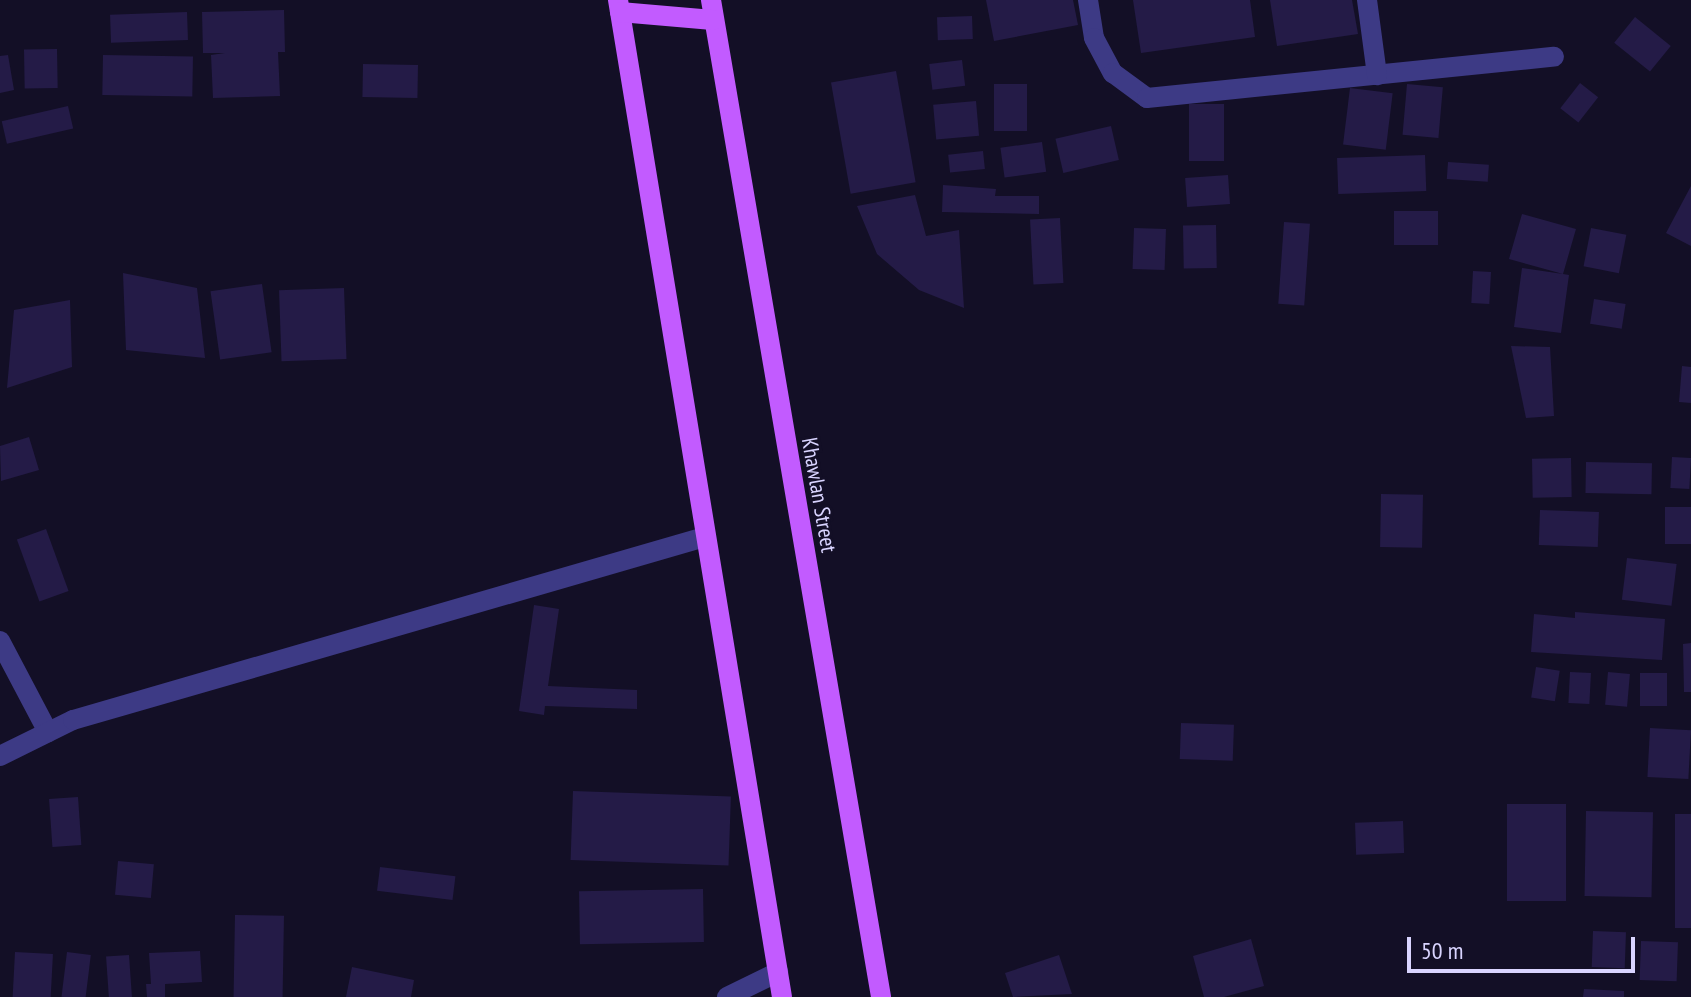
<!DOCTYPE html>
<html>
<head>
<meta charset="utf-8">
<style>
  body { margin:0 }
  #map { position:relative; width:1691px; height:997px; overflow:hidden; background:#130f26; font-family:"PT Sans Narrow",sans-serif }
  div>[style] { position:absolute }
  .building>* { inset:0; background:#241b47; transform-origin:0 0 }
  .minor>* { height:20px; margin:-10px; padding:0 10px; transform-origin:10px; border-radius:10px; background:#3d3a85 }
  .major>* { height:20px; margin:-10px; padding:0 10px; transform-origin:10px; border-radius:10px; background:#c25bff }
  span { translate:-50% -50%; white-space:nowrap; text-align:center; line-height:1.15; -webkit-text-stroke:6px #130f26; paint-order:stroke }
  .street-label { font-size:22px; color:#d9d4ff }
  .scale { position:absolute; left:1407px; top:937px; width:228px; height:36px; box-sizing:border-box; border:4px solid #d9d4ff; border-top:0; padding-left:10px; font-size:24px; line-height:28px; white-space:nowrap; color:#d9d4ff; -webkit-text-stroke:6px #130f26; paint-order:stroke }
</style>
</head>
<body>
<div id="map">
  <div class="building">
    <div style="clip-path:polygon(986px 0,1073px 0,1078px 25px,994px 41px)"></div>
    <div style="clip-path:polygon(1133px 0,1250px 0,1255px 37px,1141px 53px)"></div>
    <div style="clip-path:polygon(1270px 0,1352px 0,1358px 34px,1277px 46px)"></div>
    <div style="clip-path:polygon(284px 10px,285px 52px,278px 52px,280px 96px,213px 98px,211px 55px,225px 53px,203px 53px,202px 12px)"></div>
    <div style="left:187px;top:12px;width:28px;height:77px;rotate:88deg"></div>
    <div style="left:972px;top:16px;width:23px;height:35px;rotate:88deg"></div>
    <div style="left:1635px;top:17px;width:46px;height:33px;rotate:39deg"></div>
    <div style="left:57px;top:49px;width:39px;height:33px;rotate:89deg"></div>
    <div style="clip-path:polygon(8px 55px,14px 90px,0 93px,0 56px)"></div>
    <div style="left:103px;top:55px;width:90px;height:40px;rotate:1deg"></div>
    <div style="left:962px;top:60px;width:26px;height:33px;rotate:83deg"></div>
    <div style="left:363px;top:64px;width:55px;height:33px;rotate:1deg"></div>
    <div style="left:896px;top:71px;width:113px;height:66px;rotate:80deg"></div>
    <div style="left:1580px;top:83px;width:23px;height:32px;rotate:38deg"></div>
    <div style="left:994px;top:84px;width:33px;height:47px"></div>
    <div style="left:1407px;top:84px;width:36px;height:51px;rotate:5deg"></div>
    <div style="left:1350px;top:88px;width:43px;height:57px;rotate:7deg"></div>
    <div style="left:976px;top:101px;width:35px;height:43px;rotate:85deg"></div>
    <div style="left:1189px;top:104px;width:35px;height:57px"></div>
    <div style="left:68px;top:106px;width:23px;height:68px;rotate:77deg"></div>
    <div style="left:1111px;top:126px;width:35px;height:57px;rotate:77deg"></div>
    <div style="left:1042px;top:142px;width:30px;height:42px;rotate:82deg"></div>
    <div style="left:983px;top:151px;width:18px;height:35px;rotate:84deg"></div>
    <div style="left:1425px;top:155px;width:36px;height:88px;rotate:88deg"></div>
    <div style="left:1448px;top:162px;width:41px;height:17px;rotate:4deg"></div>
    <div style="left:1228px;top:175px;width:29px;height:43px;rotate:86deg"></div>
    <div style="clip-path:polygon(943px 185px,996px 189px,995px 196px,1039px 196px,1039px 214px,942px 212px)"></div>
    <div style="clip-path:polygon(1691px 186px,1691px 246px,1666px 233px)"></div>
    <div style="clip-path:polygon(915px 195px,926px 236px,959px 230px,964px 308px,919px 290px,877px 254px,857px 206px)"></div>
    <div style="left:1394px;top:211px;width:44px;height:34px"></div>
    <div style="clip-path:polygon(1522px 214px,1576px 229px,1563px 274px,1569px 275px,1561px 333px,1514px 327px,1522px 268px,1563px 274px,1509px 259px)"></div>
    <div style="left:1060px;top:218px;width:65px;height:30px;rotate:87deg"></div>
    <div style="left:1284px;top:222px;width:26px;height:82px;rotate:4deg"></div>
    <div style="left:1216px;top:225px;width:43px;height:33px;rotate:89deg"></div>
    <div style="left:1134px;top:228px;width:32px;height:41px;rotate:2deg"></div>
    <div style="left:1591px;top:228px;width:36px;height:39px;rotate:11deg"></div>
    <div style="left:1473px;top:271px;width:18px;height:32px;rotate:3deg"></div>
    <div style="clip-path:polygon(123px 273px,197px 288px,205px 358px,126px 350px)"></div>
    <div style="left:262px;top:284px;width:69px;height:52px;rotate:82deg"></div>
    <div style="left:344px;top:288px;width:71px;height:65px;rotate:88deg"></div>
    <div style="left:1594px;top:299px;width:32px;height:25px;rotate:9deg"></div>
    <div style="clip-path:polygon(70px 300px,72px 367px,7px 388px,14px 310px)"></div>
    <div style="clip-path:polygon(1511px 346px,1550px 347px,1554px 416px,1526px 418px)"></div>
    <div style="clip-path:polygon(1682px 366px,1691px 367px,1691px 403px,1679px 402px)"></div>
    <div style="clip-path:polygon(29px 437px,39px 470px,1px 481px,0 446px)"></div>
    <div style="left:1672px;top:457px;width:19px;height:31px;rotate:3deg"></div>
    <div style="left:1571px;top:458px;width:39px;height:39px;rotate:89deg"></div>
    <div style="left:1586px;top:462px;width:66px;height:31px;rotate:1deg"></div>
    <div style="left:1381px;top:494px;width:42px;height:53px;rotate:1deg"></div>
    <div style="left:1665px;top:507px;width:26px;height:37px"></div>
    <div style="left:1540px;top:510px;width:59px;height:35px;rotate:2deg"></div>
    <div style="left:46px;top:529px;width:66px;height:31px;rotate:70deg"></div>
    <div style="left:1627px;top:558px;width:50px;height:42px;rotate:7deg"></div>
    <div style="clip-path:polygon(534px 605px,559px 609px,548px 686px,637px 690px,637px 709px,545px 706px,544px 715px,519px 711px)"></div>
    <div style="clip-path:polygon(1575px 612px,1665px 619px,1662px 660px,1531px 652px,1534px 614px,1575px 618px)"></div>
    <div style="clip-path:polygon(1691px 643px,1691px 692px,1684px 692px,1683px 644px)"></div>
    <div style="left:1536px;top:667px;width:24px;height:31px;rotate:9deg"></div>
    <div style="left:1570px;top:672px;width:21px;height:31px;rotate:3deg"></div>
    <div style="left:1608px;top:672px;width:22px;height:33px;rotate:5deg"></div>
    <div style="left:1640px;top:673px;width:27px;height:33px"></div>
    <div style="left:1181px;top:723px;width:53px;height:36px;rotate:2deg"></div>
    <div style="left:1650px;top:728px;width:41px;height:49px;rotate:3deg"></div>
    <div style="left:573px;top:791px;width:158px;height:69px;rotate:2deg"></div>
    <div style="left:78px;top:797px;width:48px;height:29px;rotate:86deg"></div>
    <div style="left:1507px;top:804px;width:59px;height:97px"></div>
    <div style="left:1586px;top:811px;width:67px;height:85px;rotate:1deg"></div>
    <div style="left:1675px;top:814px;width:16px;height:114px"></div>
    <div style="left:1403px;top:821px;width:32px;height:48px;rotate:88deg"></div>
    <div style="left:118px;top:861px;width:36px;height:34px;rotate:5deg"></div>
    <div style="left:380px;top:867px;width:76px;height:24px;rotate:7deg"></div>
    <div style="left:703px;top:889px;width:53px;height:124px;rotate:89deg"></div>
    <div style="left:235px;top:915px;width:49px;height:82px;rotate:1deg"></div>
    <div style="left:1593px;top:931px;width:33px;height:36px;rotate:2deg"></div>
    <div style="clip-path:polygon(1251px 939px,1264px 986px,1224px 997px,1204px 997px,1193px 956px)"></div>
    <div style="left:1641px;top:941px;width:37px;height:39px;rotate:2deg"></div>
    <div style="clip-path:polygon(200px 951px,202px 982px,165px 984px,165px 997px,147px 997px,146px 984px,151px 984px,149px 953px)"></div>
    <div style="left:15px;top:952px;width:38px;height:45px;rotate:3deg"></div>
    <div style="left:67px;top:952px;width:24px;height:45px;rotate:7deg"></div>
    <div style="left:129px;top:955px;width:42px;height:23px;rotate:86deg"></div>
    <div style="clip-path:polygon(1059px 955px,1072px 994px,1013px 997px,1005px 973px)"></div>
    <div style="clip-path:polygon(352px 967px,414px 980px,411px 997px,346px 997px)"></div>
    <div style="clip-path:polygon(1584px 989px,1624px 991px,1624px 997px,1583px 997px)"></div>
  </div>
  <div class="minor">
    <div style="left:1088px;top:0;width:38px;rotate:81deg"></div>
    <div style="left:1094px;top:38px;width:40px;rotate:62deg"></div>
    <div style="left:1113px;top:73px;width:42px;rotate:36.3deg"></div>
    <div style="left:1147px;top:98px;width:409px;rotate:-5.8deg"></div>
    <div style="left:1367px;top:0;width:76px;rotate:82.4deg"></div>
    <div style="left:0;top:641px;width:103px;rotate:62.2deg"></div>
    <div style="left:0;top:756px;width:81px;rotate:-26.3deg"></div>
    <div style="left:73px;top:720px;width:658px;rotate:-16.15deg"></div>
    <div style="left:727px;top:997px;width:57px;rotate:-26.1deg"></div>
  </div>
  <div class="major">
    <div style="left:618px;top:0;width:1010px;rotate:80.66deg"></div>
    <div style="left:711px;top:0;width:1011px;rotate:80.32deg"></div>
    <div style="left:620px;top:12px;width:93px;rotate:4.9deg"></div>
  </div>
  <div class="street-label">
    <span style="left:819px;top:495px;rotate:80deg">Khawlan Street</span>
  </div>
  <div class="scale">50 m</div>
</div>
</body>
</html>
